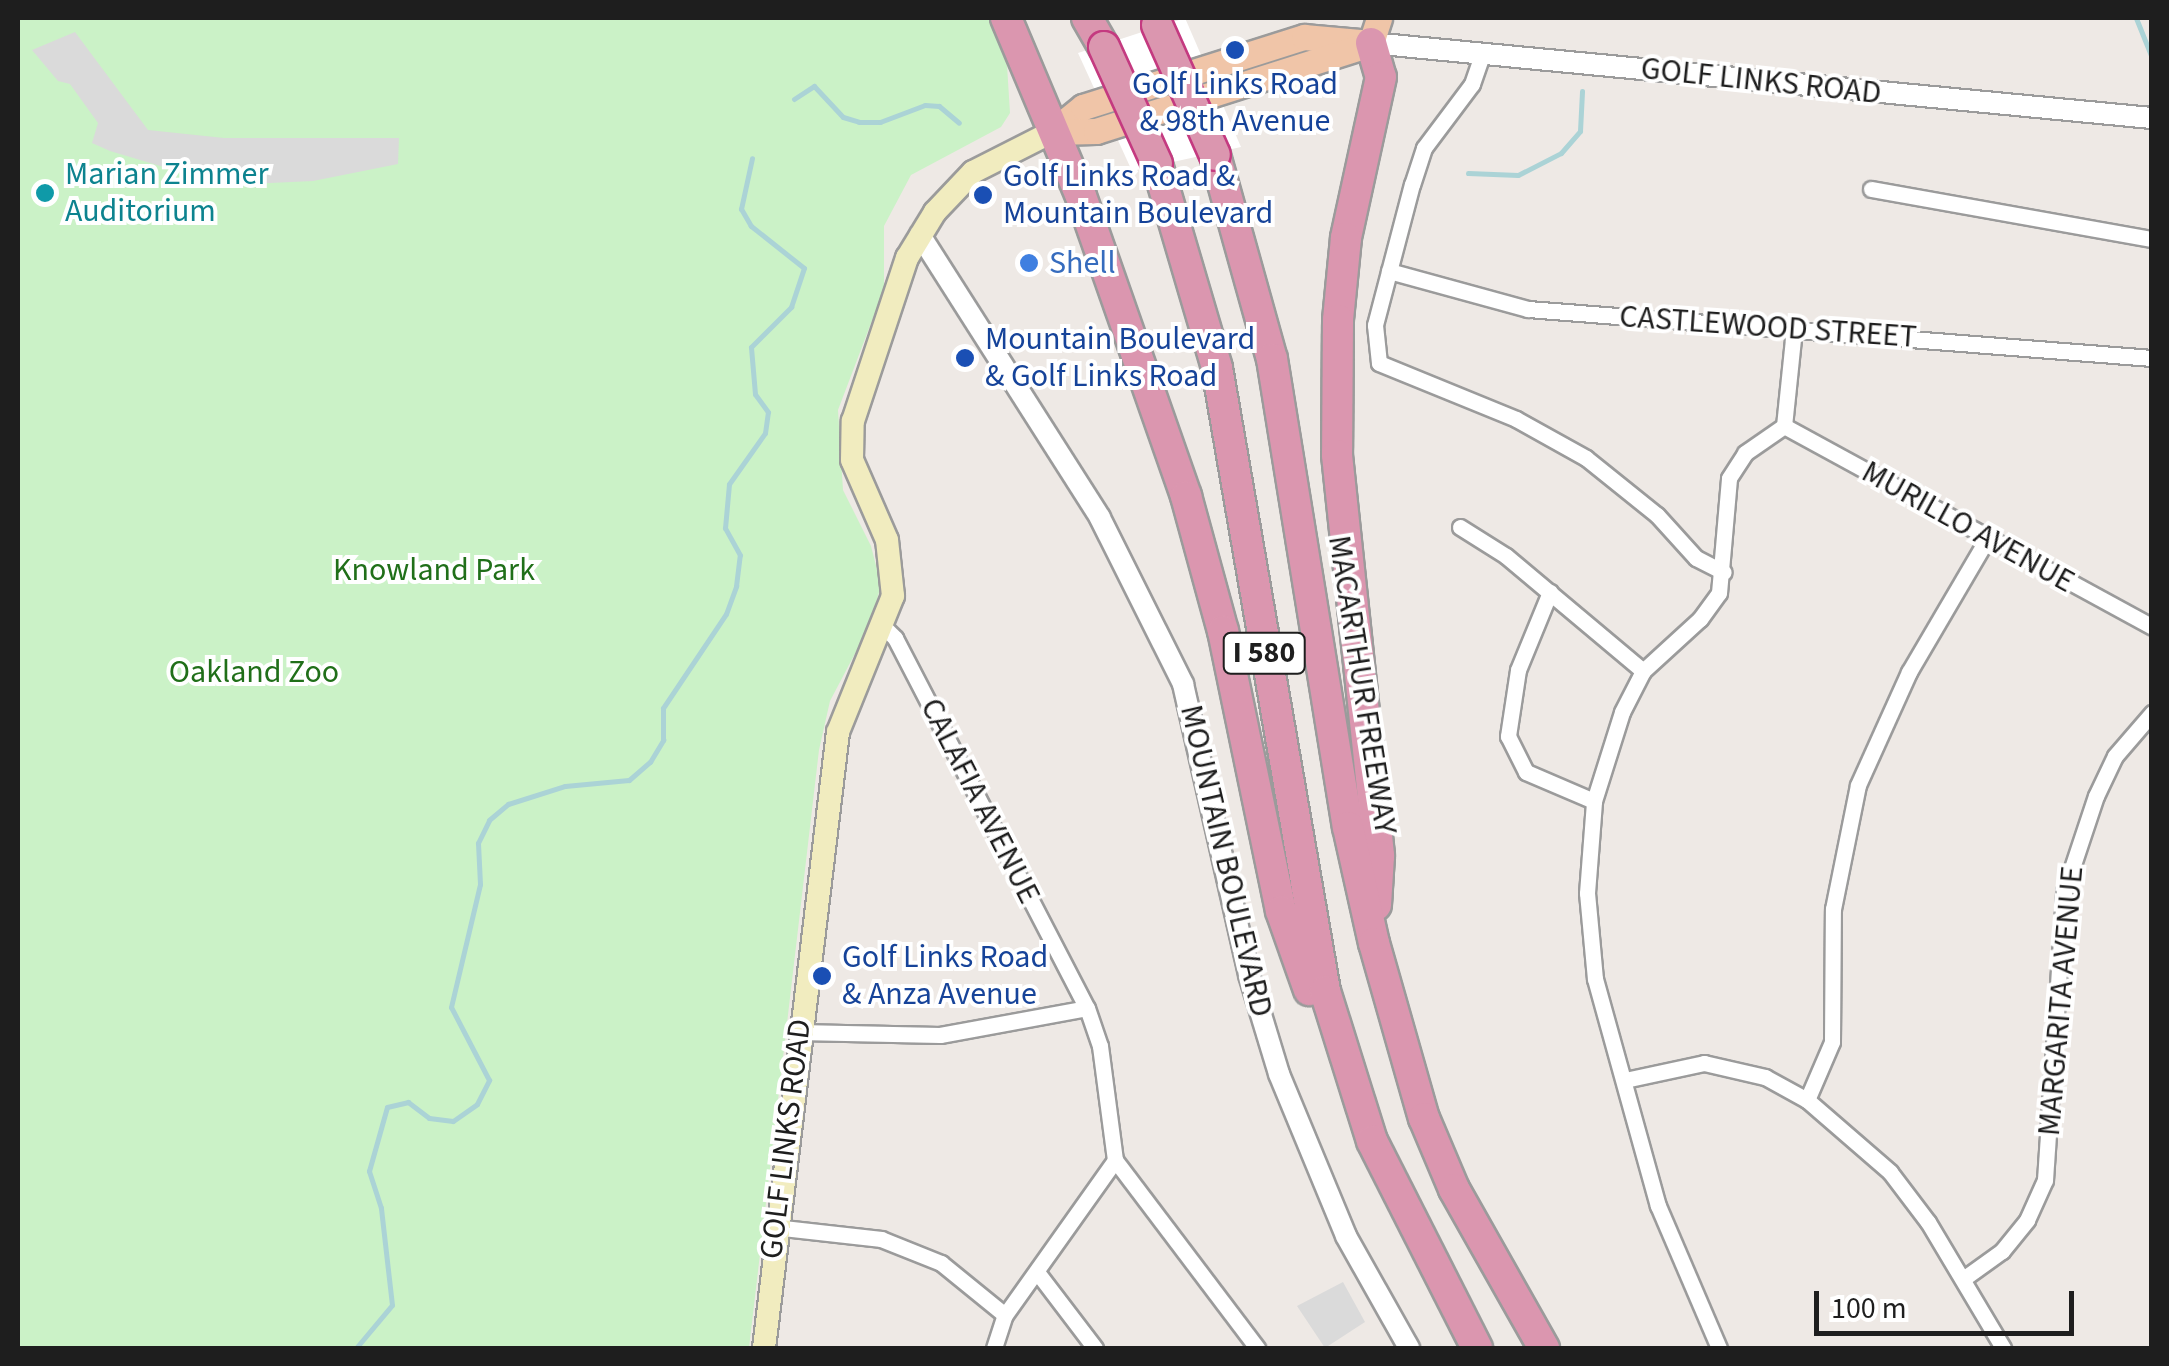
<!DOCTYPE html>
<html>
<head>
<meta charset="utf-8">
<style>
  body { margin:0 }
  #map { position:relative; width:2169px; height:1366px; overflow:hidden; background:#eee9e5; font-family:"Source Sans 3",sans-serif }
  div>[style] { position:absolute }
  .park>* { inset:0; background:#cbf2c7 }
  .parking>* { inset:0; background:#dadada }
  .pier>* { inset:0; background:#fff }
  .stream>* { height:5px; margin:-2.5px; padding:0 2.5px; transform-origin:2.5px; border-radius:2.5px; background:#abd3d6 }
  .roads { filter:drop-shadow(2px 0 #9b9b9b) drop-shadow(-2px 0 #9b9b9b) drop-shadow(0 2px #9b9b9b) drop-shadow(0 -2px #9b9b9b) }
  .minor>* { height:15px; margin:-7.5px; padding:0 7.5px; transform-origin:7.5px; border-radius:7.5px; background:#fff }
  .tertiary>* { height:20px; margin:-10px; padding:0 10px; transform-origin:10px; border-radius:10px; background:#fff }
  .secondary>* { height:22px; margin:-11px; padding:0 11px; transform-origin:11px; border-radius:11px; background:#f1ecbf }
  .primary>* { height:25px; margin:-12.5px; padding:0 12.5px; transform-origin:12.5px; border-radius:12.5px; background:#f0c5a8 }
  .motorway>* { height:30px; margin:-15px; padding:0 15px; transform-origin:15px; border-radius:15px; background:#db96af }
  .bridges { filter:drop-shadow(2px 0 #c43a80) drop-shadow(-2px 0 #c43a80) drop-shadow(0 2px #c43a80) drop-shadow(0 -2px #c43a80) }
  .motorway-bridge>* { height:30px; margin:-15px; padding:0 15px; transform-origin:15px; border-radius:15px; background:#db96af }
  .dots>* { width:28px; height:28px; translate:-50% -50%; box-sizing:border-box; border:5px solid #fff; border-radius:50% }
  span { translate:-50% -50%; white-space:nowrap; text-align:center; line-height:1.15; -webkit-text-stroke:8px #fff; paint-order:stroke }
  .shield-label span { padding:2px 8px; background:#fff; border:2px solid; border-radius:8px; -webkit-text-stroke-width:0 }
  .shield-label { font-size:30px; color:#1e1e1e; font-weight:700 }
  .street-label { font-size:32px; color:#1e1e1e }
  .transit-label { font-size:32px; color:#164399 }
  .left { translate:0 -50%; text-align:left }
  .culture-label { font-size:32px; color:#0d838f }
  .shop-label { font-size:32px; color:#366cbe }
  .park-label { font-size:32px; color:#206f19 }
  .frame { position:absolute; inset:0; border:20px solid #1e1e1e; pointer-events:none }
  .scale { position:absolute; left:1814px; top:1291px; width:260px; height:45px; box-sizing:border-box; border:5px solid #1e1e1e; border-top:0; padding-left:12px; font-size:30px; line-height:35px; white-space:nowrap; color:#1e1e1e; -webkit-text-stroke:8px #fff; paint-order:stroke }
</style>
</head>
<body>
<div id="map">
  <div class="park">
    <div style="clip-path:polygon(18px 18px,989px 18px,1007px 65px,1010px 113px,1001px 127px,911px 175px,884px 226px,884px 289px,838px 410px,843px 490px,871px 546px,881px 585px,870px 625px,830px 701px,819px 750px,749px 1348px,18px 1348px)"></div>
  </div>
  <div class="parking">
    <div style="clip-path:polygon(75px 32px,148px 130px,224px 138px,399px 138px,398px 164px,313px 181px,224px 185px,110px 151px,92px 143px,98px 123px,70px 84px,58px 81px,32px 50px)"></div>
    <div style="clip-path:polygon(1343px 1282px,1365px 1322px,1325px 1348px,1297px 1306px)"></div>
  </div>
  <div class="pier">
    <div style="clip-path:polygon(1185px 18px,1241px 147px,1132px 171px,1078px 53px)"></div>
  </div>
  <div class="stream">
    <div style="left:2136px;top:18px;width:43px;rotate:68.2deg"></div>
    <div style="left:794px;top:99px;width:24px;rotate:-33deg"></div>
    <div style="left:814px;top:86px;width:42px;rotate:46.9deg"></div>
    <div style="left:843px;top:117px;width:17px;rotate:17deg"></div>
    <div style="left:859px;top:122px;width:21px"></div>
    <div style="left:880px;top:122px;width:48px;rotate:-20.7deg"></div>
    <div style="left:925px;top:105px;width:14px;rotate:4deg"></div>
    <div style="left:939px;top:106px;width:26px;rotate:40deg"></div>
    <div style="left:1468px;top:173px;width:50px;rotate:2.3deg"></div>
    <div style="left:1518px;top:175px;width:48px;rotate:-27.1deg"></div>
    <div style="left:1561px;top:153px;width:29px;rotate:-49deg"></div>
    <div style="left:1580px;top:131px;width:40px;rotate:-87.1deg"></div>
    <div style="left:356px;top:1348px;width:56px;rotate:-50.1deg"></div>
    <div style="left:392px;top:1305px;width:98px;rotate:-96.5deg"></div>
    <div style="left:381px;top:1208px;width:39px;rotate:-108deg"></div>
    <div style="left:369px;top:1171px;width:66px;rotate:-74.3deg"></div>
    <div style="left:387px;top:1107px;width:22px;rotate:-13deg"></div>
    <div style="left:408px;top:1102px;width:26px;rotate:37deg"></div>
    <div style="left:429px;top:1118px;width:24px;rotate:7deg"></div>
    <div style="left:453px;top:1121px;width:29px;rotate:-35deg"></div>
    <div style="left:477px;top:1104px;width:27px;rotate:-63deg"></div>
    <div style="left:489px;top:1080px;width:82px;rotate:-117.5deg"></div>
    <div style="left:451px;top:1007px;width:126px;rotate:-76.7deg"></div>
    <div style="left:480px;top:884px;width:41px;rotate:-92.8deg"></div>
    <div style="left:478px;top:843px;width:25px;rotate:-64deg"></div>
    <div style="left:489px;top:820px;width:25px;rotate:-40deg"></div>
    <div style="left:508px;top:804px;width:60px;rotate:-17.5deg"></div>
    <div style="left:565px;top:786px;width:64px;rotate:-5.4deg"></div>
    <div style="left:629px;top:780px;width:28px;rotate:-41deg"></div>
    <div style="left:650px;top:762px;width:26px;rotate:-59deg"></div>
    <div style="left:663px;top:740px;width:32px;rotate:-90deg"></div>
    <div style="left:663px;top:708px;width:113px;rotate:-56.2deg"></div>
    <div style="left:726px;top:614px;width:30px;rotate:-70deg"></div>
    <div style="left:736px;top:586px;width:31px;rotate:-83deg"></div>
    <div style="left:740px;top:555px;width:31px;rotate:-119deg"></div>
    <div style="left:725px;top:528px;width:44px;rotate:-84.8deg"></div>
    <div style="left:729px;top:484px;width:62px;rotate:-54.8deg"></div>
    <div style="left:765px;top:433px;width:21px;rotate:-82deg"></div>
    <div style="left:768px;top:412px;width:22px;rotate:-126deg"></div>
    <div style="left:755px;top:394px;width:47px;rotate:-94.9deg"></div>
    <div style="left:751px;top:347px;width:57px;rotate:-45deg"></div>
    <div style="left:791px;top:307px;width:41px;rotate:-71.6deg"></div>
    <div style="left:804px;top:268px;width:68px;rotate:-141.6deg"></div>
    <div style="left:751px;top:226px;width:20px;rotate:-120deg"></div>
    <div style="left:741px;top:209px;width:52px;rotate:-77.8deg"></div>
  </div>
  <div class="roads">
    <div class="minor">
      <div style="left:1483px;top:52px;width:34px;rotate:109deg"></div>
      <div style="left:1472px;top:84px;width:80px;rotate:126.9deg"></div>
      <div style="left:1424px;top:148px;width:38px;rotate:108deg"></div>
      <div style="left:1412px;top:184px;width:146px;rotate:104.7deg"></div>
      <div style="left:1375px;top:325px;width:38px;rotate:84deg"></div>
      <div style="left:1379px;top:363px;width:148px;rotate:22.2deg"></div>
      <div style="left:1516px;top:419px;width:80px;rotate:29.1deg"></div>
      <div style="left:1586px;top:458px;width:91px;rotate:38.8deg"></div>
      <div style="left:1657px;top:515px;width:58px;rotate:47.8deg"></div>
      <div style="left:1696px;top:558px;width:31px;rotate:27deg"></div>
      <div style="left:1871px;top:189px;width:285px;rotate:10.1deg"></div>
      <div style="left:1389px;top:271px;width:144px;rotate:15.3deg"></div>
      <div style="left:1528px;top:309px;width:626px;rotate:4.49deg"></div>
      <div style="left:1784px;top:426px;width:419px;rotate:28.6deg"></div>
      <div style="left:1784px;top:426px;width:98px;rotate:-84.1deg"></div>
      <div style="left:1460px;top:527px;width:54px;rotate:32.2deg"></div>
      <div style="left:1506px;top:556px;width:179px;rotate:40deg"></div>
      <div style="left:1550px;top:592px;width:84px;rotate:112.3deg"></div>
      <div style="left:1518px;top:670px;width:67px;rotate:98.6deg"></div>
      <div style="left:1508px;top:736px;width:40px;rotate:63.4deg"></div>
      <div style="left:1526px;top:772px;width:74px;rotate:23.1deg"></div>
      <div style="left:881px;top:624px;width:20px;rotate:45deg"></div>
      <div style="left:895px;top:638px;width:417px;rotate:62.6deg"></div>
      <div style="left:1087px;top:1008px;width:40px;rotate:71.1deg"></div>
      <div style="left:1100px;top:1046px;width:115px;rotate:82.5deg"></div>
      <div style="left:1115px;top:1160px;width:236px;rotate:52.9deg"></div>
      <div style="left:798px;top:1032px;width:142px;rotate:1.2deg"></div>
      <div style="left:940px;top:1035px;width:149px;rotate:-10.4deg"></div>
      <div style="left:1625px;top:1080px;width:81px;rotate:-12.1deg"></div>
      <div style="left:1704px;top:1063px;width:63px;rotate:12.9deg"></div>
      <div style="left:1765px;top:1077px;width:48px;rotate:28.7deg"></div>
      <div style="left:1807px;top:1100px;width:110px;rotate:40.9deg"></div>
      <div style="left:1890px;top:1172px;width:63px;rotate:52.8deg"></div>
      <div style="left:1928px;top:1222px;width:147px;rotate:59.2deg"></div>
      <div style="left:1807px;top:1100px;width:63px;rotate:-66.7deg"></div>
      <div style="left:1832px;top:1042px;width:133px;rotate:-89.6deg"></div>
      <div style="left:1833px;top:909px;width:126px;rotate:-78.6deg"></div>
      <div style="left:1858px;top:785px;width:124px;rotate:-65.7deg"></div>
      <div style="left:1909px;top:672px;width:154px;rotate:-59.6deg"></div>
      <div style="left:774px;top:1227px;width:108px;rotate:6.4deg"></div>
      <div style="left:881px;top:1239px;width:65px;rotate:21.8deg"></div>
      <div style="left:941px;top:1263px;width:82px;rotate:39.1deg"></div>
      <div style="left:1037px;top:1272px;width:96px;rotate:52.7deg"></div>
      <div style="left:1963px;top:1279px;width:48px;rotate:-35.7deg"></div>
      <div style="left:2002px;top:1251px;width:40px;rotate:-51deg"></div>
      <div style="left:2027px;top:1220px;width:44px;rotate:-65.8deg"></div>
      <div style="left:2045px;top:1180px;width:289px;rotate:-86.2deg"></div>
      <div style="left:2064px;top:892px;width:101px;rotate:-71.6deg"></div>
      <div style="left:2096px;top:796px;width:44px;rotate:-64.6deg"></div>
      <div style="left:2115px;top:756px;width:57px;rotate:-49.3deg"></div>
      <div style="left:994px;top:1348px;width:35px;rotate:-72deg"></div>
      <div style="left:1005px;top:1315px;width:190px;rotate:-54.6deg"></div>
      <div style="left:1719px;top:1348px;width:155px;rotate:-113.2deg"></div>
      <div style="left:1658px;top:1206px;width:236px;rotate:-105.5deg"></div>
      <div style="left:1595px;top:979px;width:86px;rotate:-95.3deg"></div>
      <div style="left:1587px;top:893px;width:92px;rotate:-85.6deg"></div>
      <div style="left:1594px;top:801px;width:93px;rotate:-72.5deg"></div>
      <div style="left:1622px;top:712px;width:46px;rotate:-62.9deg"></div>
      <div style="left:1643px;top:671px;width:77px;rotate:-42.4deg"></div>
      <div style="left:1700px;top:619px;width:32px;rotate:-54deg"></div>
      <div style="left:1719px;top:593px;width:115px;rotate:-85deg"></div>
      <div style="left:1729px;top:478px;width:30px;rotate:-57deg"></div>
      <div style="left:1745px;top:453px;width:47px;rotate:-34.7deg"></div>
    </div>
    <div class="tertiary">
      <div style="left:1371px;top:43px;width:785px;rotate:5.49deg"></div>
      <div style="left:920px;top:235px;width:335px;rotate:57.5deg"></div>
      <div style="left:1100px;top:518px;width:186px;rotate:63.4deg"></div>
      <div style="left:1183px;top:684px;width:298px;rotate:77.2deg"></div>
      <div style="left:1249px;top:975px;width:103px;rotate:73.1deg"></div>
      <div style="left:1279px;top:1074px;width:175px;rotate:67.5deg"></div>
      <div style="left:1346px;top:1236px;width:129px;rotate:60.6deg"></div>
    </div>
    <div class="secondary">
      <div style="left:764px;top:1348px;width:620px;rotate:-83.15deg"></div>
      <div style="left:838px;top:732px;width:147px;rotate:-68deg"></div>
      <div style="left:893px;top:596px;width:56px;rotate:-96.1deg"></div>
      <div style="left:887px;top:540px;width:87px;rotate:-113.6deg"></div>
      <div style="left:852px;top:460px;width:39px;rotate:-89deg"></div>
      <div style="left:853px;top:421px;width:172px;rotate:-71.7deg"></div>
      <div style="left:907px;top:258px;width:54px;rotate:-58.7deg"></div>
      <div style="left:935px;top:212px;width:55px;rotate:-46.5deg"></div>
      <div style="left:973px;top:172px;width:89px;rotate:-26.9deg"></div>
    </div>
    <div class="primary">
      <div style="left:1371px;top:43px;width:26px;rotate:-72deg"></div>
      <div style="left:1052px;top:132px;width:40px;rotate:-39deg"></div>
      <div style="left:1083px;top:107px;width:232px;rotate:-17.6deg"></div>
      <div style="left:1304px;top:37px;width:67px;rotate:5.1deg"></div>
      <div style="left:1052px;top:132px;width:44px;rotate:-1.3deg"></div>
      <div style="left:1096px;top:131px;width:284px;rotate:-17.6deg"></div>
    </div>
    <div class="motorway">
      <div style="left:1006px;top:18px;width:193px;rotate:67.2deg"></div>
      <div style="left:1081px;top:196px;width:318px;rotate:70.7deg"></div>
      <div style="left:1186px;top:496px;width:140px;rotate:74.7deg"></div>
      <div style="left:1223px;top:631px;width:286px;rotate:78.3deg"></div>
      <div style="left:1281px;top:911px;width:84px;rotate:70.5deg"></div>
      <div style="left:1087px;top:18px;width:34px;rotate:60deg"></div>
      <div style="left:1371px;top:43px;width:35px;rotate:74deg"></div>
      <div style="left:1381px;top:77px;width:165px;rotate:102.3deg"></div>
      <div style="left:1346px;top:238px;width:82px;rotate:95.6deg"></div>
      <div style="left:1338px;top:320px;width:135px;rotate:90.4deg"></div>
      <div style="left:1337px;top:455px;width:403px;rotate:84deg"></div>
      <div style="left:1379px;top:856px;width:49px;rotate:93.5deg"></div>
      <div style="left:1215px;top:155px;width:212px;rotate:74.4deg"></div>
      <div style="left:1272px;top:359px;width:474px;rotate:80.8deg"></div>
      <div style="left:1348px;top:827px;width:119px;rotate:77.4deg"></div>
      <div style="left:1374px;top:943px;width:182px;rotate:74.1deg"></div>
      <div style="left:1424px;top:1118px;width:77px;rotate:67.1deg"></div>
      <div style="left:1454px;top:1189px;width:183px;rotate:60.5deg"></div>
      <div style="left:1157px;top:164px;width:213px;rotate:73.6deg"></div>
      <div style="left:1217px;top:368px;width:632px;rotate:80.17deg"></div>
      <div style="left:1325px;top:991px;width:157px;rotate:72.6deg"></div>
      <div style="left:1372px;top:1141px;width:232px;rotate:63.1deg"></div>
    </div>
  </div>
  <div class="bridges">
    <div class="motorway-bridge">
      <div style="left:1157px;top:25px;width:142px;rotate:66deg"></div>
      <div style="left:1104px;top:47px;width:128px;rotate:65.6deg"></div>
    </div>
  </div>
  <div class="dots">
    <div style="left:1235px;top:50px;background:#1a4fb4"></div>
    <div style="left:45px;top:193px;background:#0f9aa8"></div>
    <div style="left:983px;top:195px;background:#1a4fb4"></div>
    <div style="left:1029px;top:263px;background:#3f7fe0"></div>
    <div style="left:965px;top:358px;background:#1a4fb4"></div>
    <div style="left:822px;top:976px;background:#1a4fb4"></div>
  </div>
  <div class="shield-label">
    <span style="left:1264px;top:653px">I 580</span>
  </div>
  <div class="street-label">
    <span style="left:1761px;top:81px;rotate:6deg">GOLF LINKS ROAD</span>
    <span style="left:1768px;top:327px;rotate:4deg">CASTLEWOOD STREET</span>
    <span style="left:1968px;top:527px;rotate:29deg">MURILLO AVENUE</span>
    <span style="left:1362px;top:685px;rotate:81deg">MACARTHUR FREEWAY</span>
    <span style="left:980px;top:801px;rotate:63deg">CALAFIA AVENUE</span>
    <span style="left:1226px;top:861px;rotate:77deg">MOUNTAIN BOULEVARD</span>
    <span style="left:2061px;top:1001px;rotate:-85deg">MARGARITA AVENUE</span>
    <span style="left:786px;top:1139px;rotate:-83deg">GOLF LINKS ROAD</span>
  </div>
  <div class="transit-label">
    <span style="left:1235px;top:103px">Golf Links Road<br>&amp; 98th Avenue</span>
    <span class="left" style="left:1003px;top:195px">Golf Links Road &amp;<br>Mountain Boulevard</span>
    <span class="left" style="left:985px;top:358px">Mountain Boulevard<br>&amp; Golf Links Road</span>
    <span class="left" style="left:842px;top:976px">Golf Links Road<br>&amp; Anza Avenue</span>
  </div>
  <div class="culture-label">
    <span class="left" style="left:65px;top:193px">Marian Zimmer<br>Auditorium</span>
  </div>
  <div class="shop-label">
    <span class="left" style="left:1049px;top:263px">Shell</span>
  </div>
  <div class="park-label">
    <span style="left:434px;top:570px">Knowland Park</span>
    <span style="left:254px;top:672px">Oakland Zoo</span>
  </div>
  <div class="frame"></div>
  <div class="scale">100 m</div>
</div>
</body>
</html>
